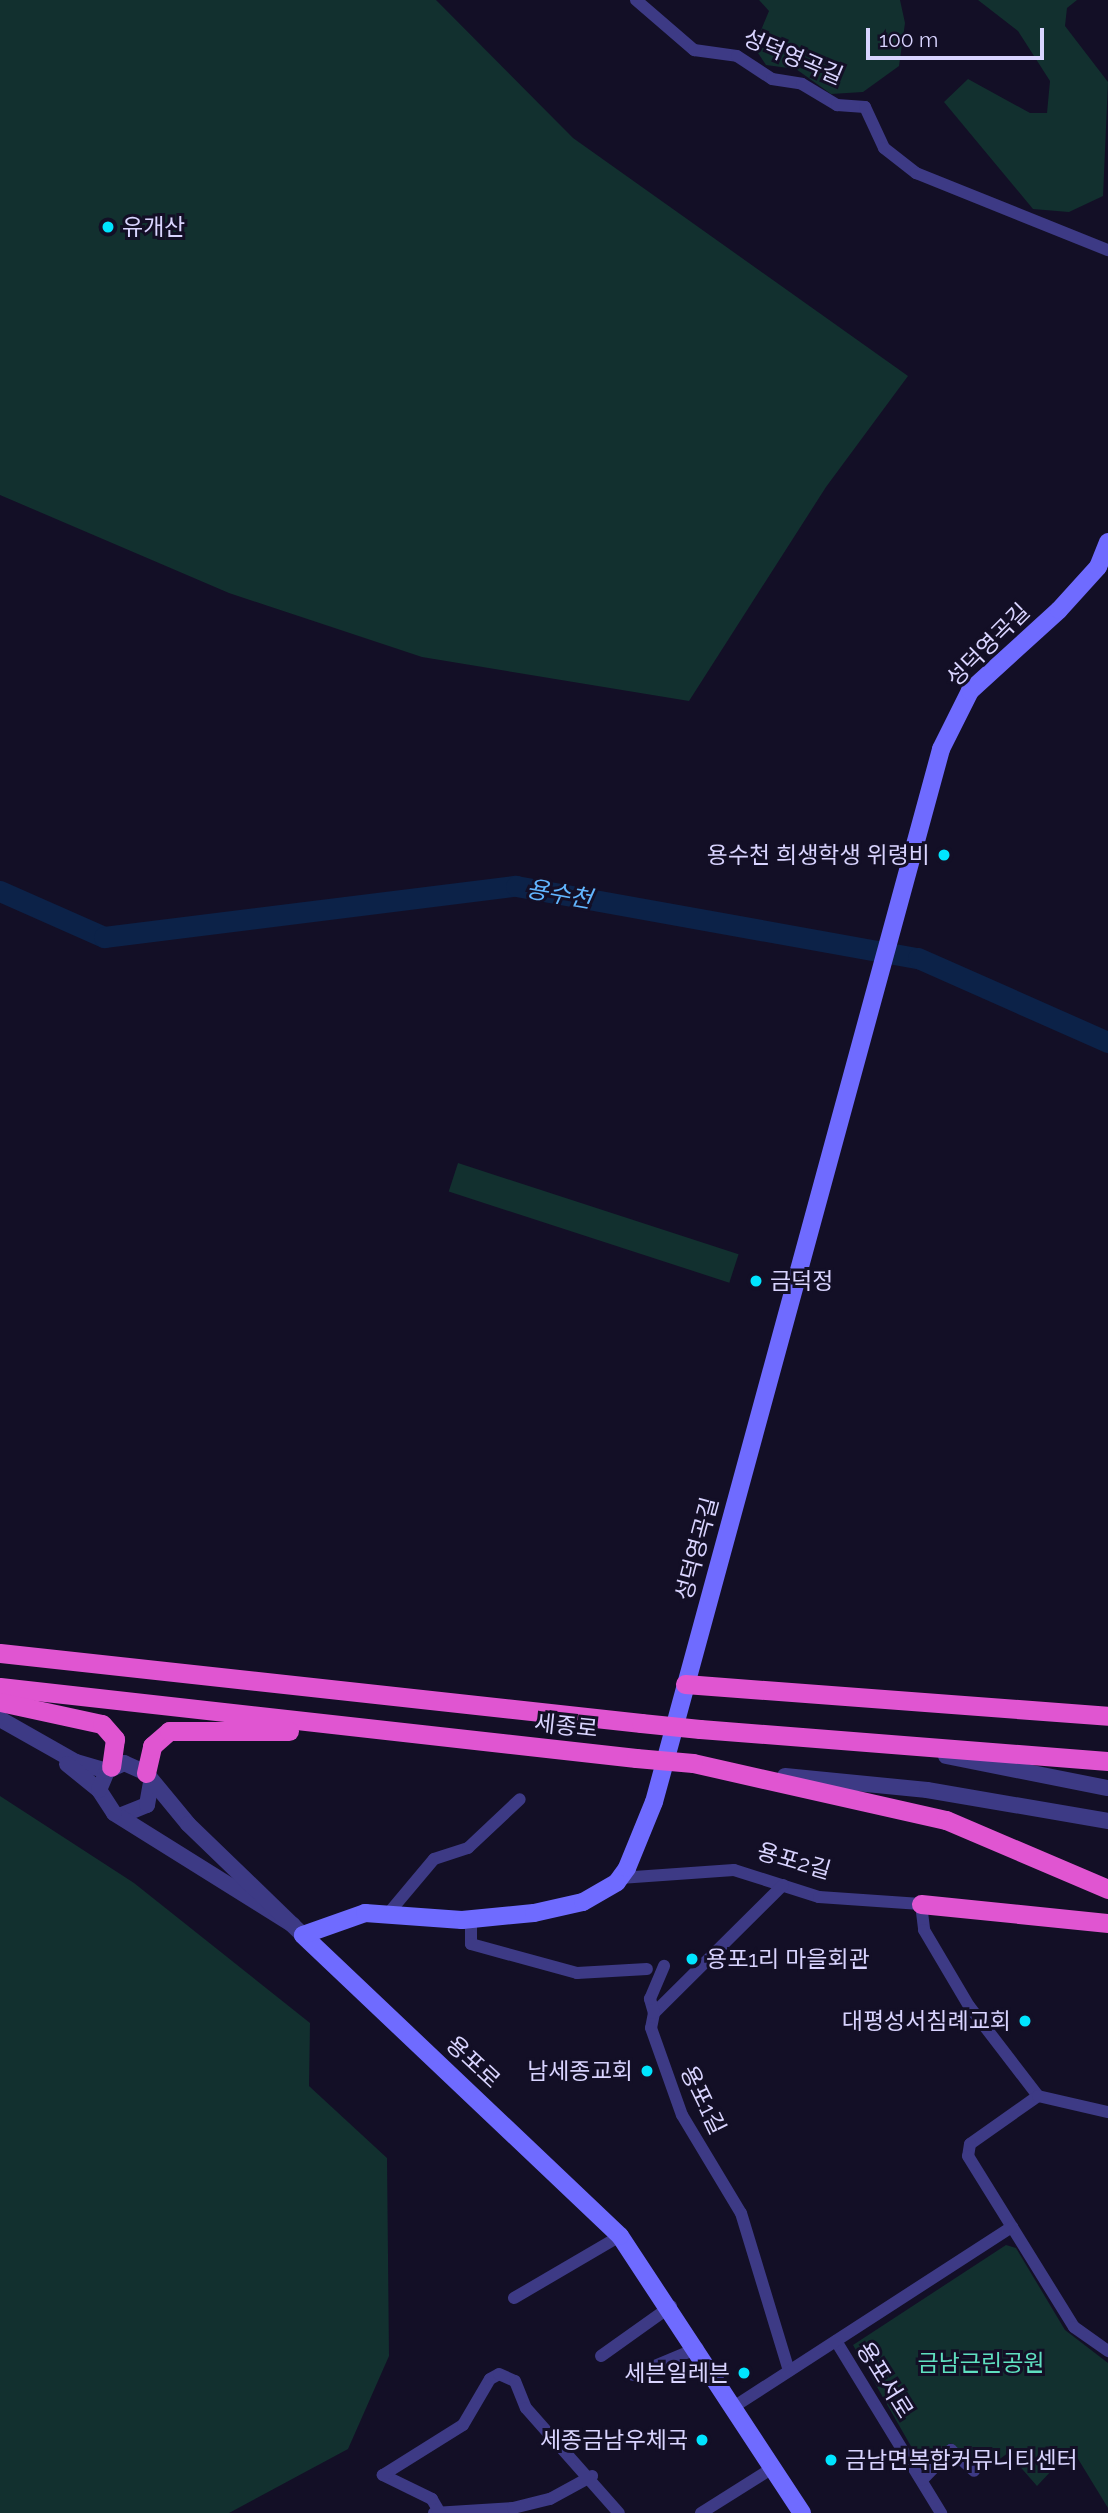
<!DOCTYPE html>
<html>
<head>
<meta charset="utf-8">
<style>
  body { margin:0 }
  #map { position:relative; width:1108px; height:2513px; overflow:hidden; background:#130f26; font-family:Raleway,"Noto Sans KR",sans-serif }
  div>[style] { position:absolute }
  .green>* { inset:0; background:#12302f; transform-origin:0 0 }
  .river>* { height:21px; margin:-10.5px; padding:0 10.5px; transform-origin:10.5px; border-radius:10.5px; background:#0c2248 }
  .minor>* { height:12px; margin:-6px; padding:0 6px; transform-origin:6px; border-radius:6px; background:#3d3a85 }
  .tertiary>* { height:16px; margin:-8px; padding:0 8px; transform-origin:8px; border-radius:8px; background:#3d3a85 }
  .secondary>* { height:18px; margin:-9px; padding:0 9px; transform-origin:9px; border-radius:9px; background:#6f6bff }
  .trunk>* { height:19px; margin:-9.5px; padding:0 9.5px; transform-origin:9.5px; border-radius:9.5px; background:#e055d1 }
  .trunk-bridge>* { height:19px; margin:-9.5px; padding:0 9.5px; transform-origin:9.5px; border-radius:9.5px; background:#e055d1 }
  .dots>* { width:19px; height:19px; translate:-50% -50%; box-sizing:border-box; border:4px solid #130f26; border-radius:50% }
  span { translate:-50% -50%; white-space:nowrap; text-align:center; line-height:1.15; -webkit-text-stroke:6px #130f26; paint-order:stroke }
  .street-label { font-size:23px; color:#d9d4ff }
  .poi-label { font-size:23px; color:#d9d4ff }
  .left { translate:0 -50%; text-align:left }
  .right { translate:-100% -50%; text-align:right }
  .park-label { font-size:23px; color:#5fe0c0 }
  .water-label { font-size:24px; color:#62b6ff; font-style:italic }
  .scale { position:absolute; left:866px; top:28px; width:178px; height:32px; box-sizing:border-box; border:4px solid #d9d4ff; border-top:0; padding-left:9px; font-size:21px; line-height:24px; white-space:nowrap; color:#d9d4ff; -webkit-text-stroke:5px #130f26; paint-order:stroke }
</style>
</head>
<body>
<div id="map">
  <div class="green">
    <div style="clip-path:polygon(0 0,436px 0,573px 138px,908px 376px,826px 487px,689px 701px,422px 657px,229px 593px,0 495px)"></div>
    <div style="clip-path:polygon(759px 0,900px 0,905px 23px,899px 66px,863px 92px,831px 94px,796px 69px,766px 65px,754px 47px,769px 11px)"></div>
    <div style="clip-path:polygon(978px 0,1077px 0,1067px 8px,1065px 26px,1108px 82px,1103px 196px,1069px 212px,1033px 209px,944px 102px,968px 79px,1030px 113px,1047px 113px,1050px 81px,1018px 31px)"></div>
    <div style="left:458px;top:1163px;width:295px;height:30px;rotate:18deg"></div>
    <div style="clip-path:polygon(0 1796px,134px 1883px,310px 2023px,309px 2086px,387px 2158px,389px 2356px,348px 2449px,229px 2513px,0 2513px)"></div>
    <div style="clip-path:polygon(1006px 2245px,1016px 2248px,1065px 2330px,1108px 2363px,1108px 2508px,1072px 2449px,1037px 2486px,1008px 2453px,982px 2472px,951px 2443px,924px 2469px,853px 2345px)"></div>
  </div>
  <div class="river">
    <div style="left:0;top:891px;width:114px;rotate:23.9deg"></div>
    <div style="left:104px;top:937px;width:415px;rotate:-7.1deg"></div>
    <div style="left:516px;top:886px;width:408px;rotate:10.2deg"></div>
    <div style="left:918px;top:958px;width:208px;rotate:23.9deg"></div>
  </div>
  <div class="minor">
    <div style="left:636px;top:0;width:77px;rotate:40.8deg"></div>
    <div style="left:694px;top:50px;width:43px;rotate:7.9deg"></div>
    <div style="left:737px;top:56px;width:42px;rotate:33.3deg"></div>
    <div style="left:772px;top:79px;width:30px;rotate:9deg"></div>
    <div style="left:802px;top:84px;width:41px;rotate:31deg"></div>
    <div style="left:837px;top:105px;width:28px;rotate:4deg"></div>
    <div style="left:865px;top:107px;width:45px;rotate:65.1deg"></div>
    <div style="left:884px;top:148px;width:41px;rotate:38deg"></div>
    <div style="left:916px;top:173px;width:207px;rotate:21.9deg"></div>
    <div style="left:620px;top:1878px;width:114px;rotate:-4deg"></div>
    <div style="left:734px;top:1870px;width:89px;rotate:17.6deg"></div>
    <div style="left:819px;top:1897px;width:102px;rotate:3.9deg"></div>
    <div style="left:921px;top:1904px;width:26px;rotate:83deg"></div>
    <div style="left:924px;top:1930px;width:88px;rotate:59.4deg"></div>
    <div style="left:969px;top:2006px;width:113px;rotate:52.5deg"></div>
    <div style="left:783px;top:1885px;width:182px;rotate:135.2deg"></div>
    <div style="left:654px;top:2013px;width:15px;rotate:101deg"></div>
    <div style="left:651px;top:2028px;width:92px;rotate:70.4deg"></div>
    <div style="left:682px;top:2115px;width:114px;rotate:59deg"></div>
    <div style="left:741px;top:2213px;width:165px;rotate:73.1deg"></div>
    <div style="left:387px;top:1915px;width:73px;rotate:-50deg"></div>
    <div style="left:434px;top:1859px;width:36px;rotate:-18deg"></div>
    <div style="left:468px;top:1848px;width:71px;rotate:-43.3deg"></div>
    <div style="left:471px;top:1920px;width:24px;rotate:90deg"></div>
    <div style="left:471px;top:1944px;width:110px;rotate:15.3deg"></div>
    <div style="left:577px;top:1973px;width:70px;rotate:-3.3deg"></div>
    <div style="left:654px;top:2013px;width:15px;rotate:-106deg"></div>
    <div style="left:650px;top:1999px;width:36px;rotate:-67deg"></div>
    <div style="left:1038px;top:2096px;width:83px;rotate:144.8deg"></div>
    <div style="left:970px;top:2144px;width:12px;rotate:99deg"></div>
    <div style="left:968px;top:2156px;width:201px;rotate:58.2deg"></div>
    <div style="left:1074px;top:2327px;width:42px;rotate:35.2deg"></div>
    <div style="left:1038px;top:2096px;width:72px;rotate:12.9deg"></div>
    <div style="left:514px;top:2298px;width:123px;rotate:-30.3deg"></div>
    <div style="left:836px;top:2341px;width:202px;rotate:58.6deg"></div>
    <div style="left:601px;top:2356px;width:86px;rotate:-35.5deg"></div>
    <div style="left:633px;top:2375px;width:70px;rotate:-22.6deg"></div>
    <div style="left:735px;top:2406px;width:330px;rotate:-32.9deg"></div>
    <div style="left:922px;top:2480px;width:42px;rotate:-46deg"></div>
    <div style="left:951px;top:2450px;width:31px;rotate:42deg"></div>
    <div style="left:434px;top:2513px;width:79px;rotate:-3.6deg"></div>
    <div style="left:513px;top:2508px;width:38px;rotate:-14deg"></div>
    <div style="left:550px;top:2499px;width:48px;rotate:-28.7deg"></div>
    <div style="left:440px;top:2513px;width:16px;rotate:-120deg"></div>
    <div style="left:432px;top:2499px;width:55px;rotate:-153.9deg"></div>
    <div style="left:383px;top:2475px;width:94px;rotate:-32deg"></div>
    <div style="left:463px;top:2425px;width:53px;rotate:-59.6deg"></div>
    <div style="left:490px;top:2379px;width:10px;rotate:-29deg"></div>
    <div style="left:499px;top:2374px;width:17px;rotate:24deg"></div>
    <div style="left:515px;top:2381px;width:29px;rotate:68deg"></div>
    <div style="left:526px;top:2408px;width:140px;rotate:48.5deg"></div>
    <div style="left:701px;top:2513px;width:86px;rotate:-32.2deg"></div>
  </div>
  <div class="tertiary">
    <div style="left:0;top:1719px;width:87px;rotate:29.5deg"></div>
    <div style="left:76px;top:1762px;width:32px;rotate:16deg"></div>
    <div style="left:946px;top:1756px;width:165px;rotate:11.2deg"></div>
    <div style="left:67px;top:1764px;width:41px;rotate:39.1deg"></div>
    <div style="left:785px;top:1776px;width:143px;rotate:5.6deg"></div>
    <div style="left:927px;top:1790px;width:184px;rotate:9.7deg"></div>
    <div style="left:122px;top:1815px;width:27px;rotate:-22deg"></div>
    <div style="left:147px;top:1805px;width:23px;rotate:-80deg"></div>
    <div style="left:293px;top:1925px;width:211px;rotate:-148deg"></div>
    <div style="left:114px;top:1813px;width:27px;rotate:-123deg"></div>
    <div style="left:99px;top:1790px;width:21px;rotate:-67deg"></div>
    <div style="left:107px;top:1771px;width:19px;rotate:-25deg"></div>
    <div style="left:124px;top:1763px;width:24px;rotate:24deg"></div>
    <div style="left:146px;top:1773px;width:66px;rotate:50.5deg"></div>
    <div style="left:188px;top:1824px;width:160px;rotate:44deg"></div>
  </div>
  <div class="secondary">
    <div style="left:802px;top:2513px;width:331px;rotate:-123.3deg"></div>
    <div style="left:620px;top:2236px;width:437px;rotate:-136.5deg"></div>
    <div style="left:303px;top:1935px;width:66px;rotate:-19.5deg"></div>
    <div style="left:365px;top:1913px;width:97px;rotate:4.1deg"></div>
    <div style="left:462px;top:1920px;width:72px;rotate:-5.6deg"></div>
    <div style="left:534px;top:1913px;width:50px;rotate:-12.7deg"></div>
    <div style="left:583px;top:1902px;width:39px;rotate:-30deg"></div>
    <div style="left:617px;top:1882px;width:17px;rotate:-54deg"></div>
    <div style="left:627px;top:1868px;width:71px;rotate:-67.8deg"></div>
    <div style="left:654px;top:1802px;width:1091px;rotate:-74.75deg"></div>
    <div style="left:941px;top:749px;width:65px;rotate:-63.4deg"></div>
    <div style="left:970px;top:691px;width:120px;rotate:-42.3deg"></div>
    <div style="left:1059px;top:610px;width:58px;rotate:-47.8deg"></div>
    <div style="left:1098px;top:567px;width:27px;rotate:-68deg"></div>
  </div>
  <div class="trunk">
    <div style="left:0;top:1653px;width:645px;rotate:6.23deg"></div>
    <div style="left:685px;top:1684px;width:424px;rotate:4.3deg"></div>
    <div style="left:0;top:1687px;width:640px;rotate:6.37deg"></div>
    <div style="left:0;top:1702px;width:104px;rotate:12.2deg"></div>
    <div style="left:102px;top:1724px;width:20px;rotate:49deg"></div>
    <div style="left:115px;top:1739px;width:28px;rotate:98deg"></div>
    <div style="left:700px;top:1729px;width:409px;rotate:4.5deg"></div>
    <div style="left:693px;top:1763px;width:259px;rotate:12.7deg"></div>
    <div style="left:946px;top:1820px;width:176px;rotate:23.1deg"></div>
    <div style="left:146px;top:1773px;width:28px;rotate:-77deg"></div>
    <div style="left:152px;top:1746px;width:23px;rotate:-41deg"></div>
    <div style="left:169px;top:1731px;width:120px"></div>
    <div style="left:921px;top:1904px;width:188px;rotate:5.8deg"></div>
  </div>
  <div class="trunk-bridge">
    <div style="left:641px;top:1723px;width:59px;rotate:5.8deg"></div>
    <div style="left:636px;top:1758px;width:57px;rotate:5deg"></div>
  </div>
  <div class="dots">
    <div style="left:108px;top:227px;background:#00e5ff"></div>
    <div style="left:944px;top:855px;background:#00e5ff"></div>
    <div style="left:756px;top:1281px;background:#00e5ff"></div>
    <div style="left:692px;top:1959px;background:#00e5ff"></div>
    <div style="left:1025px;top:2021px;background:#00e5ff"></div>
    <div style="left:647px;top:2071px;background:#00e5ff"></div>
    <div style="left:744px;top:2373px;background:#00e5ff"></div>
    <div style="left:702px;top:2440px;background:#00e5ff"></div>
    <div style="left:831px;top:2460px;background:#00e5ff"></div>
  </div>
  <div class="street-label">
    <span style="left:793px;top:57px;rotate:23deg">성덕영곡길</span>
    <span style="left:988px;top:645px;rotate:-45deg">성덕영곡길</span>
    <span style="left:697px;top:1549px;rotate:-75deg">성덕영곡길</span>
    <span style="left:566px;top:1726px;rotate:6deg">세종로</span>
    <span style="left:794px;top:1861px;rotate:16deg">용포2길</span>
    <span style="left:473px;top:2062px;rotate:43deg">용포로</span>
    <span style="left:703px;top:2100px;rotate:64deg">용포1길</span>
    <span style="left:885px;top:2380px;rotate:58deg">용포서로</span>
  </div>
  <div class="poi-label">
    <span class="left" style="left:122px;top:227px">유개산</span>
    <span class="right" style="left:930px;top:855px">용수천 희생학생 위령비</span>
    <span class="left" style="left:770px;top:1281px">금덕정</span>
    <span class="left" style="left:706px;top:1959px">용포1리 마을회관</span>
    <span class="right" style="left:1011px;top:2021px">대평성서침례교회</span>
    <span class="right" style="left:633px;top:2071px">남세종교회</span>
    <span class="right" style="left:730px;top:2373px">세븐일레븐</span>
    <span class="right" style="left:688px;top:2440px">세종금남우체국</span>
    <span class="left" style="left:845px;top:2460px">금남면복합커뮤니티센터</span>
  </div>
  <div class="park-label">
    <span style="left:981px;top:2363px">금남근린공원</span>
  </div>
  <div class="water-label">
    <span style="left:559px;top:894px;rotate:10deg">용수천</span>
  </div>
  <div class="scale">100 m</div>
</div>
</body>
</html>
